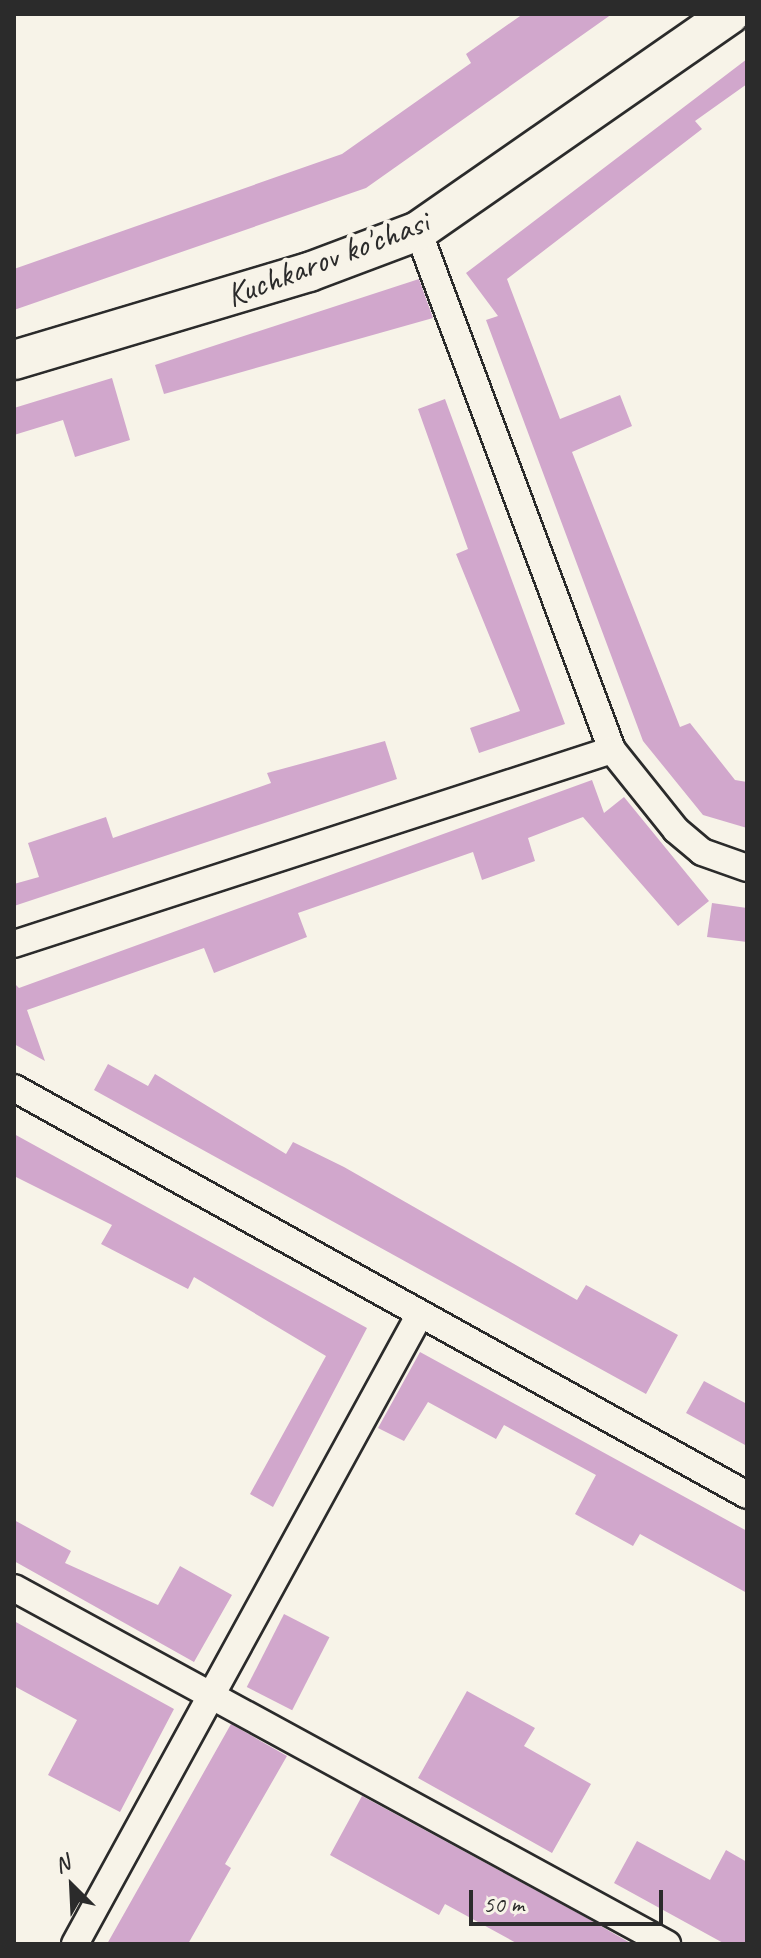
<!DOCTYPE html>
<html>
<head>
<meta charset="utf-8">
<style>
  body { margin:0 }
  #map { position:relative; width:761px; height:1958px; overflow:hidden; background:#f7f3e8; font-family:Caveat,sans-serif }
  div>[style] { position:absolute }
  .building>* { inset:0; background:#d1a7cc; transform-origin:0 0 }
  .roads { filter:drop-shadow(2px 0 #2b2b2b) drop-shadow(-2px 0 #2b2b2b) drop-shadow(0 2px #2b2b2b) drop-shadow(0 -2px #2b2b2b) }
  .minor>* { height:26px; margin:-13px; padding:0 13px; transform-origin:13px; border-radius:13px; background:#f7f3e8 }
  .secondary>* { height:38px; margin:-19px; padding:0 19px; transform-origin:19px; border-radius:19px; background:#f7f3e8 }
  span { translate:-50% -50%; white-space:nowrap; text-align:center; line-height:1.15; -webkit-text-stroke:8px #f7f3e8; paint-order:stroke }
  .street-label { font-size:34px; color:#2b2b2b }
  .frame { position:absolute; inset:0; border:16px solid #2b2b2b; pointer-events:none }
  .north { position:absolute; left:32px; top:1846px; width:80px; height:80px; -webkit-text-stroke:6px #f7f3e8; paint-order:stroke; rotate:336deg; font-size:22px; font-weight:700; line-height:32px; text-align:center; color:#2b2b2b }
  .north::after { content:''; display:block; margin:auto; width:28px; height:36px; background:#2b2b2b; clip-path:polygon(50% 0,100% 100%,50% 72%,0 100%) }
  .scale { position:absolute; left:469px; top:1890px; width:194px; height:36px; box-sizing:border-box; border:4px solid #2b2b2b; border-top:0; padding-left:10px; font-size:24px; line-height:28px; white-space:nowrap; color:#2b2b2b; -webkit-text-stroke:6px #f7f3e8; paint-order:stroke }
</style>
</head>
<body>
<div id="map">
  <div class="building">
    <div style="clip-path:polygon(523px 14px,612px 14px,366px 188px,14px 310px,14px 269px,342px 154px,471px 63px,466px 54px)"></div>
    <div style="clip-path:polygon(747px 59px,747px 84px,695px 121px,702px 129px,507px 279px,560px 419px,620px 395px,632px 426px,572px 452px,680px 727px,690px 723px,735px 780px,747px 782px,747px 828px,703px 815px,643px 741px,486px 320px,498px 316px,466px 273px)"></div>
    <div style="clip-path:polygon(419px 279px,433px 318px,164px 394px,155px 365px)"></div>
    <div style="clip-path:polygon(112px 378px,130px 440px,75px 457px,63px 420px,14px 435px,14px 408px)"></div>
    <div style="clip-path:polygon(445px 399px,565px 724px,479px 753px,470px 728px,520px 711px,456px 554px,468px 549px,418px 409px)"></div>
    <div style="clip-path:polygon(385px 741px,397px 779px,14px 906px,14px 884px,39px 877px,28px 843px,106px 817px,113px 838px,271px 783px,267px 773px)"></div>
    <div style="clip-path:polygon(592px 780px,604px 813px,624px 797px,709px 901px,678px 926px,583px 817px,528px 838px,535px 861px,482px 880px,473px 852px,298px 913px,307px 937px,214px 973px,204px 948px,27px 1010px,45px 1061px,14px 1044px,14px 983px,19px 988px)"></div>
    <div style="clip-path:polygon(712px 903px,747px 908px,747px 942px,707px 937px)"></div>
    <div style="clip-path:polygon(108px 1064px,148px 1086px,155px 1074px,286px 1154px,293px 1142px,344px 1167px,577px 1300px,586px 1285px,678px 1335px,646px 1394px,94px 1090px)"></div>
    <div style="clip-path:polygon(14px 1134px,367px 1328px,273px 1507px,250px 1494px,326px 1356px,194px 1277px,188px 1289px,101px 1244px,112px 1225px,14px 1176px)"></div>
    <div style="clip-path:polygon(420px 1352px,747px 1531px,747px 1593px,640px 1534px,633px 1546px,575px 1514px,596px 1475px,504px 1425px,496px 1439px,428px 1402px,404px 1441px,378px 1428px)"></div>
    <div style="clip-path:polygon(704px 1381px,747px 1404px,747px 1446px,686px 1413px)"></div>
    <div style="clip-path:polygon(14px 1520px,71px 1551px,65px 1563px,158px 1605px,180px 1566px,232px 1595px,194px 1662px,14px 1561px)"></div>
    <div style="left:284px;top:1614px;width:51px;height:82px;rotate:27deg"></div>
    <div style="clip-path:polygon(14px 1621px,174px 1709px,120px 1812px,48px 1775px,77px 1720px,14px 1686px)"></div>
    <div style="clip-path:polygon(467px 1691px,535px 1728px,524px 1746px,591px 1784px,552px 1853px,418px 1778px)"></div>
    <div style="clip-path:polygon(231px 1724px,287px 1756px,225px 1864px,231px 1868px,188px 1944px,107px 1944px)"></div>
    <div style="clip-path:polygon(362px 1796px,585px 1917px,632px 1944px,518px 1944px,445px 1904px,439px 1915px,330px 1855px)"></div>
    <div style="clip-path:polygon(637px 1841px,710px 1880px,726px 1850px,747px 1862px,747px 1944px,725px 1944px,614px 1883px)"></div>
  </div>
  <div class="roads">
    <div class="minor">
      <div style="left:418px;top:231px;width:554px;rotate:69.5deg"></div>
      <div style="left:612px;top:750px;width:102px;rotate:51.3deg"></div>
      <div style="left:676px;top:830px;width:34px;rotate:40deg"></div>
      <div style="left:702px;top:852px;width:48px;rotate:19.6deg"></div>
      <div style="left:14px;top:944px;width:629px;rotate:-17.97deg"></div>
      <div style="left:14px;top:1088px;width:838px;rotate:29.04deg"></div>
      <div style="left:14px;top:1588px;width:744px;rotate:28.6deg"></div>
      <div style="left:75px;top:1944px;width:718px;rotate:-61.29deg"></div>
    </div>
    <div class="secondary">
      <div style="left:14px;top:360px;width:308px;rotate:-16.6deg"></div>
      <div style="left:309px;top:272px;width:116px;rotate:-20.6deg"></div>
      <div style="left:418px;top:231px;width:380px;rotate:-34.8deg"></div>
    </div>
  </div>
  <div class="street-label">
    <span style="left:327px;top:258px;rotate:-21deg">Kuchkarov ko'chasi</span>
  </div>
  <div class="frame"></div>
  <div class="north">N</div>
  <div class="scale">50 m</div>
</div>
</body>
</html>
